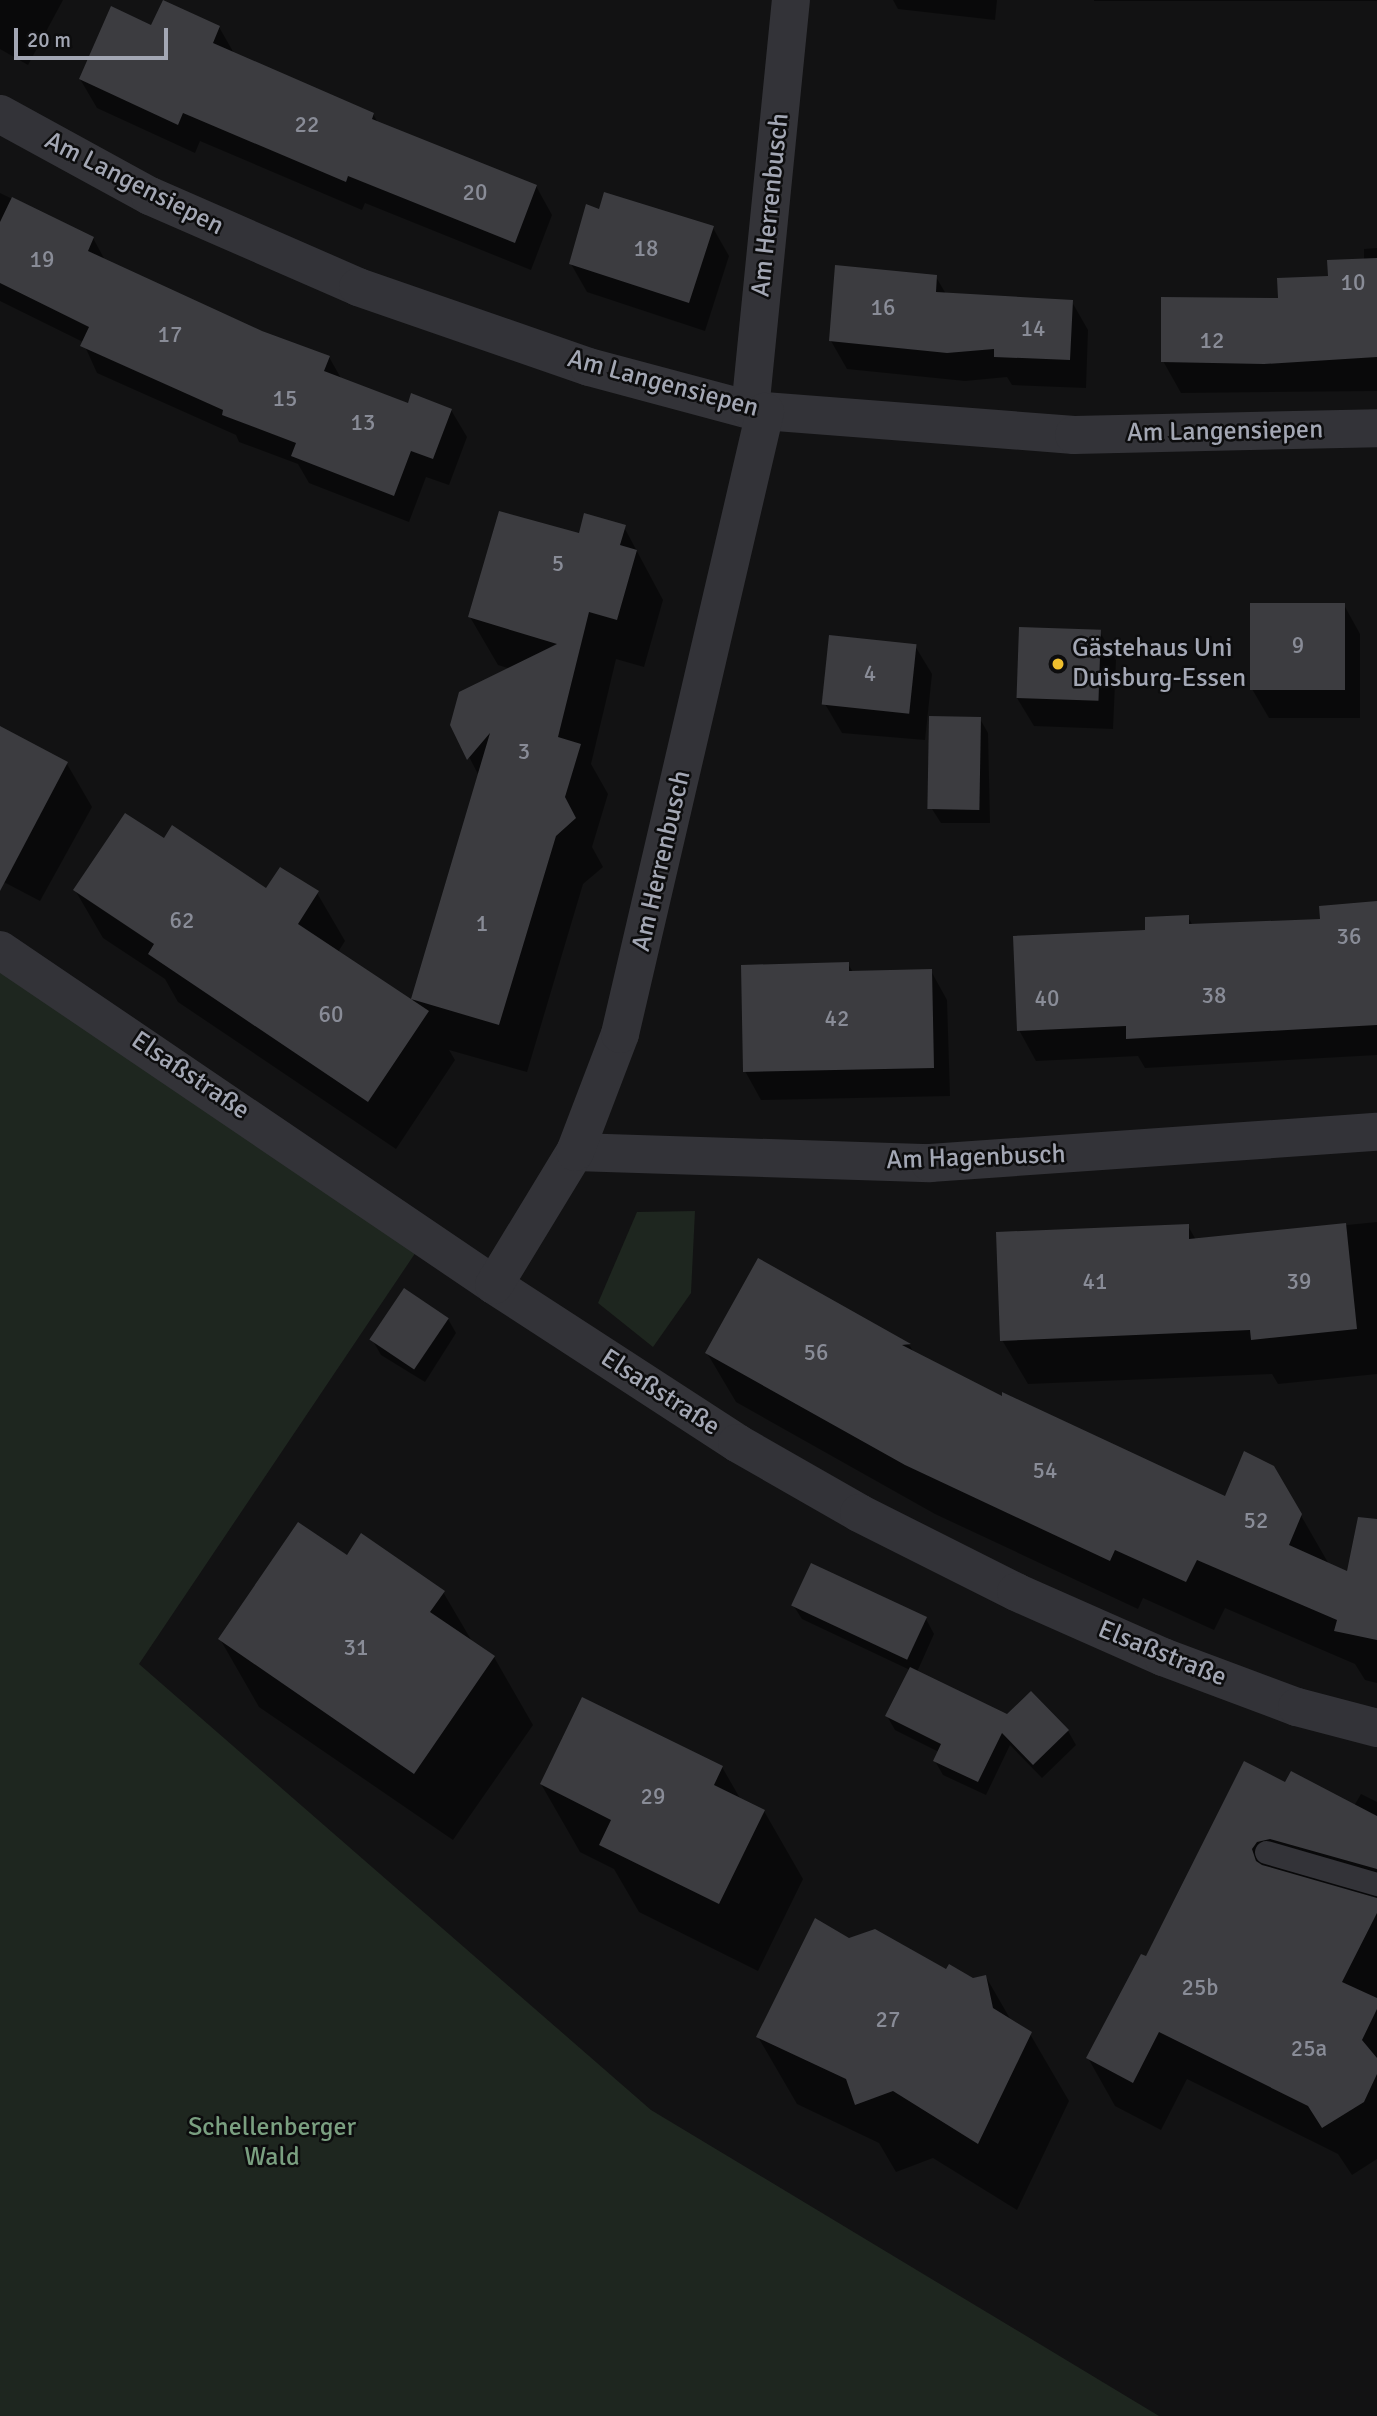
<!DOCTYPE html>
<html>
<head>
<meta charset="utf-8">
<style>
  body { margin:0 }
  #map { position:relative; width:1377px; height:2416px; overflow:hidden; background:#121213; font-family:Signika,sans-serif }
  div>[style] { position:absolute }
  .green>* { inset:0; background:#1e261f }
  .shadow>* { inset:0; background:#0007; transform-origin:0 0 }
  .building>* { inset:0; background:#3c3c40; transform-origin:0 0 }
  .service>* { height:23px; margin:-11.5px; padding:0 11.5px; transform-origin:11.5px; border-radius:11.5px; background:#333338 }
  .minor>* { height:38px; margin:-19px; padding:0 19px; transform-origin:19px; border-radius:19px; background:#333338 }
  .dots>* { width:19px; height:19px; translate:-50% -50%; box-sizing:border-box; border:4px solid #0d0d0e; border-radius:50% }
  span { translate:-50% -50%; white-space:nowrap; text-align:center; line-height:1.15; -webkit-text-stroke:5px #0d0d0e; paint-order:stroke }
  .number-label { font-size:23px; color:#898c97 }
  .number-label span { -webkit-text-stroke-width:0 }
  .street-label { font-size:26px; color:#a3a7b4 }
  .poi-label { font-size:26px; color:#a3a7b4 }
  .left { translate:0 -50%; text-align:left }
  .park-label { font-size:26px; color:#7a9f80 }
  .scale { position:absolute; left:14px; top:28px; width:154px; height:32px; box-sizing:border-box; border:4px solid #a3a7b4; border-top:0; padding-left:9px; font-size:21px; line-height:24px; white-space:nowrap; color:#a3a7b4; -webkit-text-stroke:5px #0d0d0e; paint-order:stroke }
</style>
</head>
<body>
<div id="map">
  <div class="green">
    <div style="clip-path:polygon(0 962px,420px 1246px,139px 1664px,651px 2110px,1159px 2416px,0 2416px)"></div>
    <div style="clip-path:polygon(695px 1211px,691px 1293px,653px 1347px,598px 1303px,637px 1212px)"></div>
  </div>
  <div class="shadow">
    <div style="clip-path:polygon(0 0,63px 0,28px 65px,0 49px)"></div>
    <div style="clip-path:polygon(893px 0,997px 0,995px 20px,898px 9px)"></div>
    <div style="left:1094px;top:0;width:283px;height:1px"></div>
    <div style="clip-path:polygon(152px 27px,219px 27px,235px 55px,373px 114px,378px 123px,536px 186px,552px 215px,531px 270px,365px 203px,362px 210px,200px 141px,195px 153px,97px 108px,80px 79px)"></div>
    <div style="clip-path:polygon(0 193px,93px 238px,106px 262px,262px 333px,329px 357px,342px 380px,409px 405px,451px 410px,467px 437px,449px 485px,426px 477px,409px 522px,309px 483px,298px 464px,239px 442px,236px 435px,97px 373px,83px 342px,0 301px)"></div>
    <div style="clip-path:polygon(713px 228px,729px 256px,705px 331px,587px 292px,571px 264px)"></div>
    <div style="clip-path:polygon(1377px 248px,1377px 391px,1181px 393px,1163px 361px,1364px 260px,1364px 249px)"></div>
    <div style="clip-path:polygon(936px 277px,946px 294px,1072px 302px,1088px 330px,1086px 388px,1012px 385px,1007px 377px,965px 381px,847px 369px,831px 341px)"></div>
    <div style="clip-path:polygon(624px 527px,663px 600px,644px 667px,616px 659px,591px 764px,608px 794px,592px 847px,603px 867px,583px 884px,527px 1072px,449px 1050px,455px 1060px,396px 1149px,178px 1002px,165px 979px,103px 938px,75px 890px,164px 840px,267px 891px,317px 893px,345px 941px,338px 952px,412px 1002px,479px 776px,452px 724px,511px 669px,498px 665px,470px 617px,580px 536px)"></div>
    <div style="clip-path:polygon(1344px 605px,1360px 634px,1360px 718px,1269px 718px,1252px 689px)"></div>
    <div style="clip-path:polygon(1100px 632px,1116px 660px,1113px 729px,1034px 726px,1017px 698px)"></div>
    <div style="clip-path:polygon(915px 646px,932px 674px,925px 740px,842px 733px,825px 704px)"></div>
    <div style="clip-path:polygon(980px 719px,988px 733px,990px 823px,941px 823px,932px 809px)"></div>
    <div style="clip-path:polygon(0 728px,67px 764px,92px 807px,40px 901px,0 880px)"></div>
    <div style="clip-path:polygon(1377px 902px,1377px 1055px,1145px 1068px,1138px 1056px,1036px 1061px,1019px 1030px,1147px 931px,1188px 917px,1193px 926px,1322px 921px)"></div>
    <div style="clip-path:polygon(848px 964px,853px 972px,931px 971px,947px 1000px,950px 1096px,761px 1100px,745px 1071px)"></div>
    <div style="clip-path:polygon(1377px 1222px,1377px 1374px,1278px 1384px,1272px 1374px,1028px 1384px,1002px 1340px,1188px 1226px,1196px 1240px)"></div>
    <div style="clip-path:polygon(759px 1261px,910px 1346px,914px 1353px,1004px 1399px,1226px 1498px,1273px 1467px,1330px 1566px,1371px 1584px,1377px 1558px,1377px 1683px,1365px 1680px,1355px 1664px,1225px 1608px,1214px 1630px,1143px 1598px,1138px 1609px,935px 1514px,736px 1402px,707px 1353px)"></div>
    <div style="clip-path:polygon(448px 1319px,456px 1333px,425px 1382px,381px 1355px,373px 1341px)"></div>
    <div style="clip-path:polygon(348px 1558px,443px 1592px,473px 1643px,494px 1657px,533px 1725px,453px 1840px,259px 1707px,220px 1639px)"></div>
    <div style="clip-path:polygon(793px 1605px,926px 1619px,934px 1634px,917px 1672px,1007px 1716px,1068px 1731px,1076px 1745px,1042px 1778px,1010px 1745px,986px 1795px,943px 1775px,935px 1761px,939px 1752px,895px 1730px,887px 1716px,910px 1670px,802px 1619px)"></div>
    <div style="clip-path:polygon(722px 1767px,741px 1800px,764px 1811px,803px 1879px,758px 1971px,639px 1912px,614px 1869px,580px 1852px,541px 1784px)"></div>
    <div style="clip-path:polygon(1286px 1784px,1354px 1806px,1361px 1794px,1377px 1802px,1377px 2159px,1352px 2175px,1338px 2154px,1187px 2079px,1161px 2130px,1115px 2106px,1088px 2058px,1147px 1958px)"></div>
    <div style="clip-path:polygon(849px 1940px,973px 1980px,986px 1977px,1012px 2022px,1030px 2034px,1069px 2101px,1017px 2210px,933px 2158px,896px 2172px,879px 2143px,797px 2104px,758px 2037px)"></div>
  </div>
  <div class="building">
    <div style="clip-path:polygon(163px 0,220px 26px,213px 43px,374px 113px,372px 119px,537px 185px,515px 243px,348px 176px,346px 182px,183px 113px,178px 125px,79px 79px,111px 6px,151px 25px)"></div>
    <div style="clip-path:polygon(604px 192px,714px 226px,689px 303px,569px 264px,586px 204px,599px 209px)"></div>
    <div style="clip-path:polygon(12px 197px,94px 237px,88px 251px,262px 331px,330px 356px,324px 371px,408px 403px,411px 393px,452px 409px,433px 459px,411px 451px,394px 496px,291px 456px,296px 443px,222px 415px,223px 410px,80px 346px,89px 327px,0 283px,0 222px)"></div>
    <div style="clip-path:polygon(1377px 258px,1377px 357px,1264px 364px,1161px 362px,1161px 297px,1278px 298px,1277px 278px,1328px 276px,1327px 260px)"></div>
    <div style="clip-path:polygon(835px 265px,937px 275px,936px 292px,1073px 300px,1070px 360px,994px 357px,994px 349px,947px 353px,829px 341px)"></div>
    <div style="clip-path:polygon(499px 511px,579px 533px,584px 513px,626px 525px,620px 545px,637px 550px,617px 620px,589px 612px,558px 737px,581px 744px,565px 797px,576px 818px,556px 836px,499px 1025px,411px 999px,429px 1011px,368px 1102px,148px 954px,154px 944px,73px 890px,125px 813px,164px 838px,172px 825px,266px 888px,280px 867px,319px 891px,298px 924px,411px 999px,490px 733px,467px 760px,450px 725px,459px 692px,557px 644px,468px 617px)"></div>
    <div style="left:1250px;top:603px;width:95px;height:87px"></div>
    <div style="left:1019px;top:627px;width:82px;height:71px;rotate:2deg"></div>
    <div style="left:829px;top:635px;width:88px;height:70px;rotate:6deg"></div>
    <div style="left:929px;top:716px;width:52px;height:93px;rotate:1deg"></div>
    <div style="clip-path:polygon(0 726px,68px 762px,0 891px)"></div>
    <div style="clip-path:polygon(1377px 901px,1377px 1025px,1126px 1039px,1126px 1026px,1017px 1031px,1013px 936px,1145px 930px,1145px 917px,1189px 915px,1189px 924px,1320px 919px,1319px 906px)"></div>
    <div style="clip-path:polygon(849px 962px,849px 971px,932px 969px,934px 1068px,743px 1072px,741px 965px)"></div>
    <div style="clip-path:polygon(1346px 1223px,1357px 1329px,1251px 1340px,1250px 1330px,1000px 1341px,996px 1232px,1189px 1224px,1189px 1239px)"></div>
    <div style="clip-path:polygon(758px 1258px,911px 1344px,902px 1345px,1002px 1396px,1002px 1392px,1225px 1496px,1244px 1451px,1274px 1466px,1302px 1514px,1289px 1545px,1347px 1571px,1358px 1517px,1377px 1519px,1377px 1640px,1334px 1631px,1337px 1620px,1197px 1560px,1186px 1582px,1115px 1550px,1110px 1561px,905px 1465px,705px 1353px)"></div>
    <div style="left:404px;top:1288px;width:54px;height:62px;rotate:34deg"></div>
    <div style="clip-path:polygon(298px 1522px,347px 1555px,361px 1533px,445px 1591px,430px 1612px,495px 1656px,414px 1774px,218px 1639px)"></div>
    <div style="left:811px;top:1563px;width:128px;height:47px;rotate:25deg"></div>
    <div style="clip-path:polygon(910px 1667px,1007px 1714px,1031px 1691px,1069px 1730px,1033px 1765px,1002px 1733px,978px 1782px,933px 1761px,941px 1744px,885px 1716px)"></div>
    <div style="clip-path:polygon(582px 1697px,723px 1766px,714px 1785px,765px 1810px,719px 1904px,599px 1845px,611px 1820px,540px 1784px)"></div>
    <div style="clip-path:polygon(1244px 1761px,1285px 1782px,1291px 1771px,1377px 1816px,1377px 1869px,1270px 1839px,1257px 1842px,1252px 1849px,1256px 1861px,1262px 1865px,1377px 1898px,1377px 1913px,1342px 1982px,1377px 1998px,1377px 2009px,1362px 2040px,1377px 2058px,1377px 2074px,1364px 2102px,1322px 2128px,1308px 2106px,1159px 2032px,1133px 2083px,1086px 2058px,1141px 1954px,1146px 1956px)"></div>
    <div style="clip-path:polygon(815px 1918px,849px 1938px,875px 1929px,946px 1969px,949px 1964px,973px 1978px,986px 1975px,993px 2008px,1032px 2032px,978px 2144px,893px 2091px,855px 2105px,846px 2079px,756px 2037px)"></div>
  </div>
  <div class="service">
    <div style="left:1266px;top:1852px;width:116px;rotate:16.1deg"></div>
  </div>
  <div class="minor">
    <div style="left:0;top:114px;width:171px;rotate:28.7deg"></div>
    <div style="left:150px;top:196px;width:227px;rotate:23.6deg"></div>
    <div style="left:358px;top:287px;width:244px;rotate:19.1deg"></div>
    <div style="left:589px;top:367px;width:167px;rotate:15deg"></div>
    <div style="left:750px;top:410px;width:325px;rotate:4.4deg"></div>
    <div style="left:1074px;top:435px;width:303px;rotate:-1.3deg"></div>
    <div style="left:750px;top:410px;width:412px;rotate:-84.3deg"></div>
    <div style="left:0;top:950px;width:597px;rotate:34.14deg"></div>
    <div style="left:494px;top:1285px;width:290px;rotate:33deg"></div>
    <div style="left:737px;top:1443px;width:141px;rotate:29.8deg"></div>
    <div style="left:859px;top:1513px;width:176px;rotate:26.7deg"></div>
    <div style="left:1016px;top:1592px;width:161px;rotate:23.9deg"></div>
    <div style="left:1163px;top:1657px;width:143px;rotate:20.5deg"></div>
    <div style="left:1297px;top:1707px;width:83px;rotate:14.7deg"></div>
    <div style="left:575px;top:1152px;width:355px;rotate:1.8deg"></div>
    <div style="left:930px;top:1163px;width:448px;rotate:-4deg"></div>
    <div style="left:494px;top:1285px;width:156px;rotate:-58.7deg"></div>
    <div style="left:575px;top:1152px;width:126px;rotate:-69.1deg"></div>
    <div style="left:620px;top:1034px;width:639px;rotate:-76.88deg"></div>
  </div>
  <div class="dots">
    <div style="left:1058px;top:664px;background:#efbf2e"></div>
  </div>
  <div class="number-label">
    <span style="left:307px;top:125px">22</span>
    <span style="left:475px;top:193px">20</span>
    <span style="left:646px;top:249px">18</span>
    <span style="left:42px;top:260px">19</span>
    <span style="left:1353px;top:283px">10</span>
    <span style="left:883px;top:308px">16</span>
    <span style="left:1033px;top:329px">14</span>
    <span style="left:170px;top:335px">17</span>
    <span style="left:1212px;top:341px">12</span>
    <span style="left:285px;top:399px">15</span>
    <span style="left:363px;top:423px">13</span>
    <span style="left:558px;top:564px">5</span>
    <span style="left:1298px;top:646px">9</span>
    <span style="left:870px;top:674px">4</span>
    <span style="left:524px;top:752px">3</span>
    <span style="left:182px;top:921px">62</span>
    <span style="left:482px;top:924px">1</span>
    <span style="left:1349px;top:937px">36</span>
    <span style="left:1214px;top:996px">38</span>
    <span style="left:1047px;top:999px">40</span>
    <span style="left:331px;top:1015px">60</span>
    <span style="left:837px;top:1019px">42</span>
    <span style="left:1095px;top:1282px">41</span>
    <span style="left:1299px;top:1282px">39</span>
    <span style="left:816px;top:1353px">56</span>
    <span style="left:1045px;top:1471px">54</span>
    <span style="left:1256px;top:1521px">52</span>
    <span style="left:356px;top:1648px">31</span>
    <span style="left:653px;top:1797px">29</span>
    <span style="left:1200px;top:1988px">25b</span>
    <span style="left:888px;top:2020px">27</span>
    <span style="left:1309px;top:2049px">25a</span>
  </div>
  <div class="street-label">
    <span style="left:134px;top:184px;rotate:27deg">Am Langensiepen</span>
    <span style="left:771px;top:205px;rotate:-84deg">Am Herrenbusch</span>
    <span style="left:663px;top:384px;rotate:15deg">Am Langensiepen</span>
    <span style="left:1225px;top:432px;rotate:-1deg">Am Langensiepen</span>
    <span style="left:662px;top:861px;rotate:-77deg">Am Herrenbusch</span>
    <span style="left:190px;top:1076px;rotate:34deg">Elsaßstraße</span>
    <span style="left:976px;top:1158px;rotate:-2deg">Am Hagenbusch</span>
    <span style="left:660px;top:1393px;rotate:33deg">Elsaßstraße</span>
    <span style="left:1162px;top:1654px;rotate:22deg">Elsaßstraße</span>
  </div>
  <div class="poi-label">
    <span class="left" style="left:1072px;top:664px">Gästehaus Uni<br>Duisburg-Essen</span>
  </div>
  <div class="park-label">
    <span style="left:272px;top:2143px">Schellenberger<br>Wald</span>
  </div>
  <div class="scale">20 m</div>
</div>
</body>
</html>
